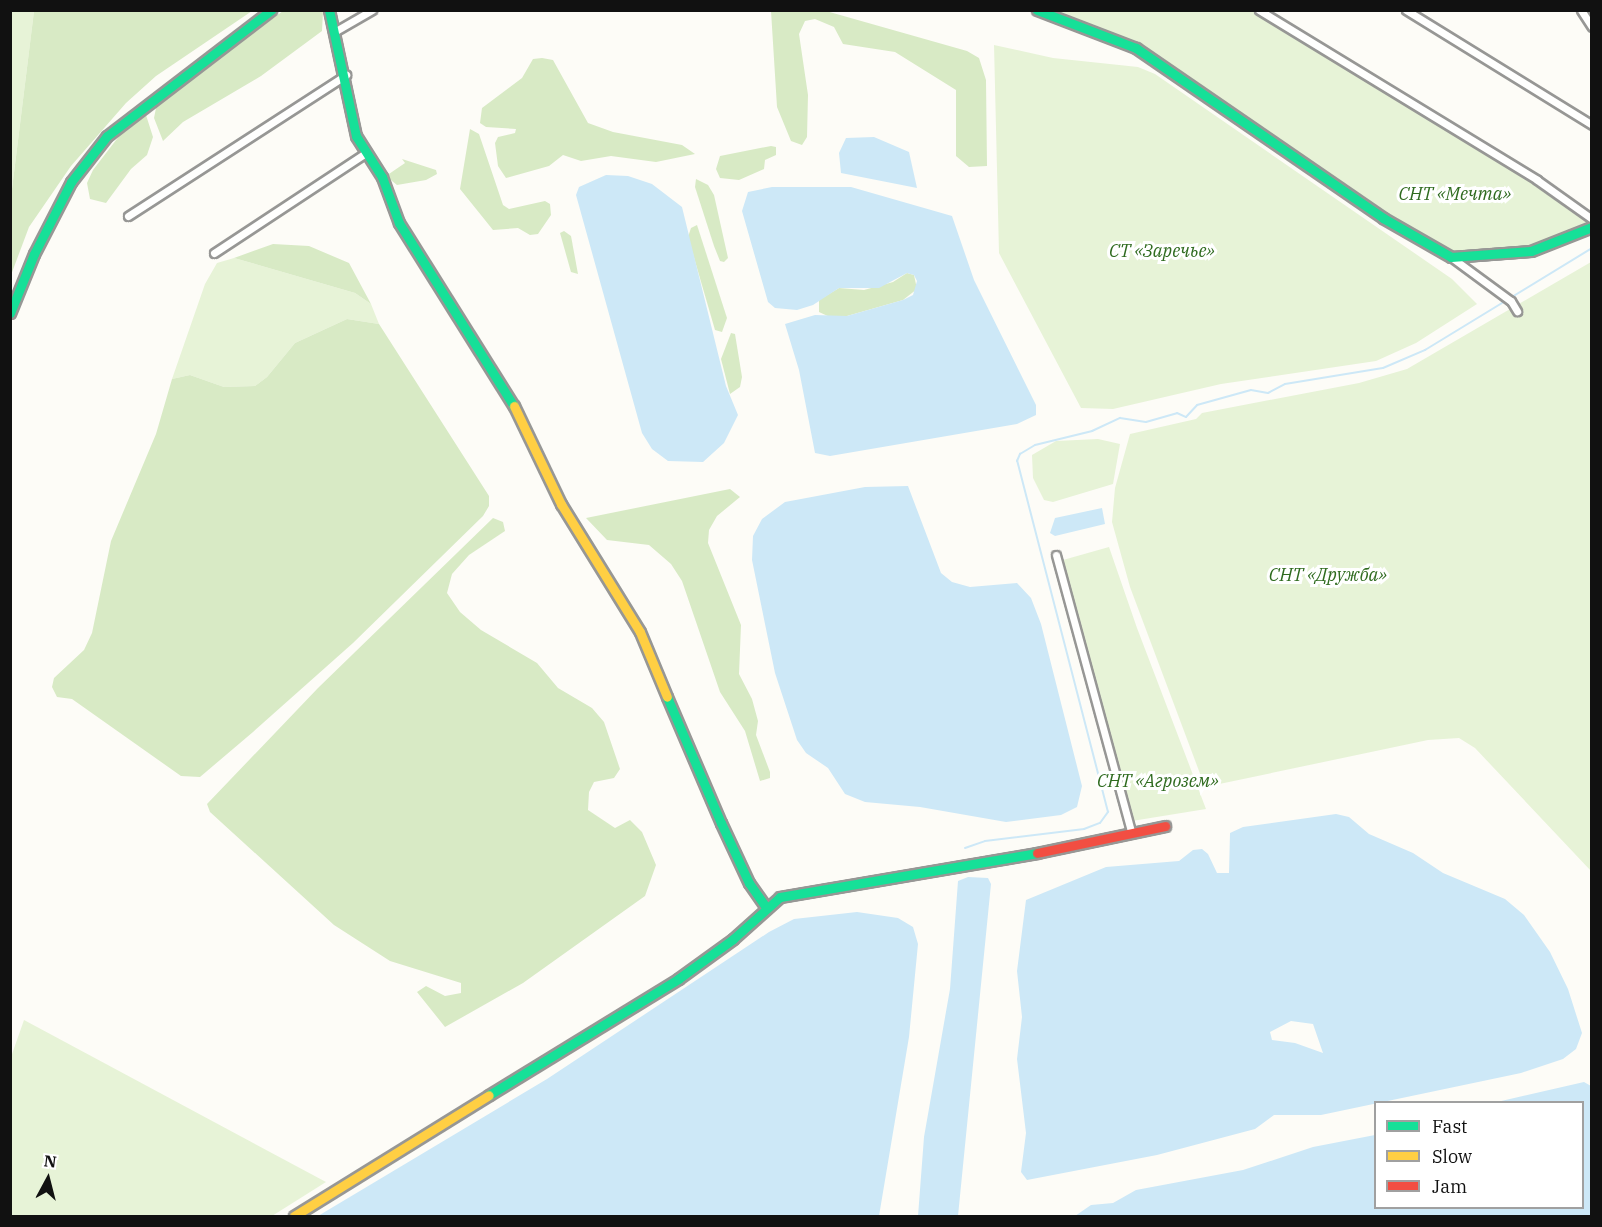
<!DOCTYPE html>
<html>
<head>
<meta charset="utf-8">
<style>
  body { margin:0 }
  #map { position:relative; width:1602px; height:1227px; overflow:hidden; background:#fdfcf7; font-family:"IBM Plex Serif",serif }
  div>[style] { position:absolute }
  .green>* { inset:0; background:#e7f3d7 }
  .forest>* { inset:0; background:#d8eac5 }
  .water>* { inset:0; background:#cde8f7 }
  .stream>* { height:2px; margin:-1px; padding:0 1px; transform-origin:1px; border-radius:1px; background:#cde8f7 }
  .roads { filter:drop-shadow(2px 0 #979795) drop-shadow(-2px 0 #979795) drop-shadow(0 2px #979795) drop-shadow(0 -2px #979795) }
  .street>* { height:7px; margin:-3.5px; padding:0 3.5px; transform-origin:3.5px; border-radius:3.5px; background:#fffffe }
  .fast>* { height:9px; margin:-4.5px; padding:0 4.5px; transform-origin:4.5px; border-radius:4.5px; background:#16e098 }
  .slow>* { height:9px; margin:-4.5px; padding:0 4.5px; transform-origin:4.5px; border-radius:4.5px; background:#ffcf43 }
  .jam>* { height:9px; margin:-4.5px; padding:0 4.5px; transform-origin:4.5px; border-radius:4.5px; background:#f24e42 }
  span { translate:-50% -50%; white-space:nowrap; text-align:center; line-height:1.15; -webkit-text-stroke:6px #fff; paint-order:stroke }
  .park-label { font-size:18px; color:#2f6b1f; font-style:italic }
  .frame { position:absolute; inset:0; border:12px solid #111; pointer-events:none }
  .legend { position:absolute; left:1374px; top:1101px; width:210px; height:108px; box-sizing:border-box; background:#fff; border:2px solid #a0a0a0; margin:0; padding:8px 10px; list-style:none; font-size:18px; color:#111 }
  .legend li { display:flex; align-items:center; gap:12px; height:30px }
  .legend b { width:30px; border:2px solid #a0a0a0 }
  .north { position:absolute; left:18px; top:1149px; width:60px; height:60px; -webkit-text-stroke:4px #fff; paint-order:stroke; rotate:7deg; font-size:16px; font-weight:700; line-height:24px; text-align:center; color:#111 }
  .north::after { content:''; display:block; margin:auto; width:21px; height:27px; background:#111; clip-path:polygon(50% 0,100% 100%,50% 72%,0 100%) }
</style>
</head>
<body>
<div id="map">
  <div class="green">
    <div style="clip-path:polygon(11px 11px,34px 11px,11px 197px)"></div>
    <div style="clip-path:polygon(1043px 11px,1252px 11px,1526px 173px,1590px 220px,1549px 244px,1458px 254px,1441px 250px,1388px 218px,1148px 49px)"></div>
    <div style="clip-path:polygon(994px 45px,1053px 58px,1138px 67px,1155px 74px,1452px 279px,1477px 304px,1416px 343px,1376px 361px,1221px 384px,1113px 409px,1081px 408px,999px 253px)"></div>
    <div style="clip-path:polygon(234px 258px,355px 293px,371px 304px,379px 324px,347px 319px,295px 343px,267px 377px,255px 386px,224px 387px,190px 375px,172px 379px,205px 284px,217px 263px)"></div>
    <div style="clip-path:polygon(1591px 262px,1591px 871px,1475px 748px,1459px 738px,1428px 740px,1205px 787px,1130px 587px,1112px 522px,1115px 488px,1130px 434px,1196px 419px,1202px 413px,1359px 383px,1407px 369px)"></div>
    <div style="clip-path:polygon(1098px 439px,1120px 444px,1113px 484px,1053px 502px,1044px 500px,1033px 478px,1032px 455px,1056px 441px)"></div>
    <div style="clip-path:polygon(1109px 547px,1137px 628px,1206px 809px,1132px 821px,1063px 560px)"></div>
    <div style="clip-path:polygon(24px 1020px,326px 1182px,272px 1216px,11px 1216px,11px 1057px)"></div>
  </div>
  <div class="forest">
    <div style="clip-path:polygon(34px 11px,252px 11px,156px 76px,126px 103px,71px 166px,29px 227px,11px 275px,11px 197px)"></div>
    <div style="clip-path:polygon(283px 11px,323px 11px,322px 31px,261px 76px,183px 122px,163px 141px,154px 118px,157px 103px)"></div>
    <div style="clip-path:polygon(771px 11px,826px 11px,967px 51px,979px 58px,986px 80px,987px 166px,969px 167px,956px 156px,956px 90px,895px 52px,843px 44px,834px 27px,815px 19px,805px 21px,799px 34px,808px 95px,807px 137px,802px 145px,791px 141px,777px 107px)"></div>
    <div style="clip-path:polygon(542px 58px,553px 60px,588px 123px,613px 132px,682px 145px,695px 154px,656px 162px,611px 156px,581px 161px,563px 155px,549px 166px,506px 178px,498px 166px,495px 143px,498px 137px,515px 133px,516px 129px,486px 127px,480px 123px,482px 108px,522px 78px,533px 59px)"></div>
    <div style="clip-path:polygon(146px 115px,153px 137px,147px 155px,131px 169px,106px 203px,90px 199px,87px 183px,93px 170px,133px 118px)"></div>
    <div style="clip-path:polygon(470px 129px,479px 134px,503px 205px,509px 209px,545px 201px,550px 204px,551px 215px,538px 234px,530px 235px,518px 228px,493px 230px,460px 189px)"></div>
    <div style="clip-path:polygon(771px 146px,776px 147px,776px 155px,765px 160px,764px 169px,739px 180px,720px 178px,716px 169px,720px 156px)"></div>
    <div style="clip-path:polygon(402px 159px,436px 170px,437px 174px,426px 180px,397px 185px,386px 176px,405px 163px)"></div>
    <div style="clip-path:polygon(696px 179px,708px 185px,714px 195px,728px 258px,724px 262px,720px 261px,714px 246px,695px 187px)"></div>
    <div style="clip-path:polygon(697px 225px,727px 318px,722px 332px,715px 330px,688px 237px,691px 228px)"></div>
    <div style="clip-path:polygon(564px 231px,571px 236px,578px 274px,571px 272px,560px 233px)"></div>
    <div style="clip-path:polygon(273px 244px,309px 246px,349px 263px,371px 304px,355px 293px,234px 258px)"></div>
    <div style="clip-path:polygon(907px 273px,914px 275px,917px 289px,903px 300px,847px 316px,832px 318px,819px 312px,819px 300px,839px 288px,864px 290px,893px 282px)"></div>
    <div style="clip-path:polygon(347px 319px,379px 324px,489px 496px,489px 506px,483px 516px,353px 643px,253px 732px,200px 777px,181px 776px,72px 699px,57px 697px,52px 687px,54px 678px,84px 650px,92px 633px,111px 541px,156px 434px,172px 379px,190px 375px,224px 387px,255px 386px,267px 377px,295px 343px)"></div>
    <div style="clip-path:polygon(731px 333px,735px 334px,742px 377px,740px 387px,730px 394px,721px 359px)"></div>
    <div style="clip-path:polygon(730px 489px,740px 497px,717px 516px,709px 530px,708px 543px,741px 625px,739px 674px,752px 699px,758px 721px,756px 735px,770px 772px,770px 778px,760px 781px,745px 731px,720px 692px,682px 581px,671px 564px,649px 545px,607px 540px,586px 518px)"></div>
    <div style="clip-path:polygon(493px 518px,503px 522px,505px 531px,469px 555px,452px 574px,447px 593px,460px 612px,481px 630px,537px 663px,558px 688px,592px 708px,604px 722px,620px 769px,614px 778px,594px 782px,589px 792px,588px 810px,615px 828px,630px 820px,642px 832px,656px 865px,645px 896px,523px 983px,445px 1027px,417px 992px,426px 986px,445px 996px,461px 993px,461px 983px,390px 961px,334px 925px,210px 812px,207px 804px,318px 688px)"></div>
  </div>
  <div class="water">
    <div style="clip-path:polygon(874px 137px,909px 152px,917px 188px,841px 173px,839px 153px,846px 138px)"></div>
    <div style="clip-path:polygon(606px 175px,628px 176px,652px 184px,682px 207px,726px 386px,738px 415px,724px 443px,703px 462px,668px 461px,652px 449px,642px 433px,576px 195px,579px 187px)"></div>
    <div style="clip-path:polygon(772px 187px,851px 187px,952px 216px,974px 280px,1036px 405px,1036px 415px,1017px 424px,830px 456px,815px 453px,799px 370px,785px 324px,815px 315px,847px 316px,903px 300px,913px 295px,917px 281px,914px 275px,907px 273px,879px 288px,839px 288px,813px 305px,797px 310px,775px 308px,768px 302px,742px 211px,748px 192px)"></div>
    <div style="clip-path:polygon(908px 486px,941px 573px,952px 582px,970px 587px,1017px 583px,1031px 598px,1041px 624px,1082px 786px,1077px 807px,1061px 815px,1006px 822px,920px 807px,865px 802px,845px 794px,828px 768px,806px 753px,797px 740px,775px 673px,752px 560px,753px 536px,762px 519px,785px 502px,865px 487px)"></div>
    <div style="clip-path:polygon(1102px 508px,1105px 524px,1055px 536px,1050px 533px,1055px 518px)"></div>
    <div style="clip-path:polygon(evenodd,1336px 814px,1349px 817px,1369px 834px,1413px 853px,1443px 873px,1505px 899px,1524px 915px,1550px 952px,1568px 989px,1582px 1033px,1576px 1049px,1563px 1059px,1521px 1073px,1321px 1115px,1274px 1115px,1255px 1129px,1157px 1155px,1027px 1180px,1021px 1172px,1026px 1133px,1017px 1059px,1022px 1017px,1017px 971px,1026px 900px,1106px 867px,1179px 861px,1193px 850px,1202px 849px,1208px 854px,1217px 873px,1229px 873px,1230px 833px,1243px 827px,1336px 814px,1291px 1021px,1313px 1024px,1323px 1053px,1295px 1043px,1272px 1040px,1270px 1032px,1291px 1021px)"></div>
    <div style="clip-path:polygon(968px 877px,988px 878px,991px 884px,958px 1216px,918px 1216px,924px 1137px,950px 989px,958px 881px)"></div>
    <div style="clip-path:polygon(857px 912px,898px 918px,913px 927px,918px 944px,909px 1037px,879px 1216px,318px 1216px,547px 1079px,769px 932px,794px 919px)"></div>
    <div style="clip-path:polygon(1584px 1082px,1591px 1086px,1591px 1216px,1075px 1216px,1091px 1205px,1113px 1203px,1136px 1190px,1243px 1170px,1313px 1147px,1375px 1135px,1376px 1208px,1582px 1208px,1582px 1102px,1497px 1102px)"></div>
  </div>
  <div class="stream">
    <div style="left:965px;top:848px;width:21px;rotate:-19deg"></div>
    <div style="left:985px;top:841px;width:100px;rotate:-6.9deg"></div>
    <div style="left:1084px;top:829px;width:17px;rotate:-21deg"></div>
    <div style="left:1100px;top:823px;width:14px;rotate:-54deg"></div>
    <div style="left:1108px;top:812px;width:363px;rotate:-104.5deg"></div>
    <div style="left:1017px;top:461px;width:8px;rotate:-67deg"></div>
    <div style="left:1020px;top:454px;width:17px;rotate:-31deg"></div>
    <div style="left:1035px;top:445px;width:59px;rotate:-13.8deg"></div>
    <div style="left:1092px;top:431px;width:31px;rotate:-25deg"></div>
    <div style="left:1120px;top:418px;width:26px;rotate:9deg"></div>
    <div style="left:1146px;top:422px;width:32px;rotate:-16deg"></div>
    <div style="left:1177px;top:413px;width:10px;rotate:24deg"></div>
    <div style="left:1186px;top:417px;width:16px;rotate:-47deg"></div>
    <div style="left:1197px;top:405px;width:56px;rotate:-15.5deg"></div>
    <div style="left:1251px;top:390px;width:17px;rotate:10deg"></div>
    <div style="left:1268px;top:393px;width:19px;rotate:-28deg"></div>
    <div style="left:1285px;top:384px;width:99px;rotate:-9.3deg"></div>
    <div style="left:1383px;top:368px;width:46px;rotate:-23.2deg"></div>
    <div style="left:1425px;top:350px;width:196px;rotate:-31.4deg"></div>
  </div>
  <div class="roads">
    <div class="street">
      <div style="left:1259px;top:10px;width:326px;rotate:31.4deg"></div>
      <div style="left:1537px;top:180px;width:67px;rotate:35.3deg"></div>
      <div style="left:1406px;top:10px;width:219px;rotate:31.7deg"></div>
      <div style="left:1581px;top:10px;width:20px;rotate:57deg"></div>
      <div style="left:334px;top:32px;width:44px;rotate:-30.1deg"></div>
      <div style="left:128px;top:216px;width:260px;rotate:-32.9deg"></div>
      <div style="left:214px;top:253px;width:183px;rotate:-33.4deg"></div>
      <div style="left:1451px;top:257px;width:74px;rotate:36.3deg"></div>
      <div style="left:1511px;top:301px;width:12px;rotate:59deg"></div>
      <div style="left:1056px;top:555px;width:286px;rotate:74.8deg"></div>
    </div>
    <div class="fast">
      <div style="left:329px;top:10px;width:129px;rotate:77.9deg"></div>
      <div style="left:356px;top:136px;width:49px;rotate:57.6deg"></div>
      <div style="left:382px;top:177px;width:49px;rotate:69.7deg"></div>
      <div style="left:399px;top:223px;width:216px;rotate:57.9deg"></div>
      <div style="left:1037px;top:10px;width:106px;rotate:21deg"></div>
      <div style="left:1136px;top:48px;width:300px;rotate:34.5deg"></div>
      <div style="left:1383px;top:218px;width:78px;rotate:29.8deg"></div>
      <div style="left:1451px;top:257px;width:80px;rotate:-4.3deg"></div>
      <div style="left:1531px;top:251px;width:66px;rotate:-21.5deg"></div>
      <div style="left:10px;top:313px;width:64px;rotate:-67.9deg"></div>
      <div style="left:34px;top:254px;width:81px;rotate:-62.8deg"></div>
      <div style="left:71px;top:182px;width:58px;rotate:-52deg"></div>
      <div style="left:107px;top:136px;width:207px;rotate:-37.5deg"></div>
      <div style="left:667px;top:697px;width:137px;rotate:66.8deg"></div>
      <div style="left:721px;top:823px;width:66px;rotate:65deg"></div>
      <div style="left:749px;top:883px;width:28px;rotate:55deg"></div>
      <div style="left:489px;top:1095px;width:222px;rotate:-31.5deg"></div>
      <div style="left:678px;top:979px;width:68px;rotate:-36deg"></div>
      <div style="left:733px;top:939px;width:63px;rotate:-41.8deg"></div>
      <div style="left:780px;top:897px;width:261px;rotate:-9.7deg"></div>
    </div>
    <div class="slow">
      <div style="left:514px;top:406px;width:109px;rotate:64.4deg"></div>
      <div style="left:561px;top:504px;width:150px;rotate:58.3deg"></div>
      <div style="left:640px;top:632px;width:70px;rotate:67.4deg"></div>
      <div style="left:294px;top:1216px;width:229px;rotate:-31.8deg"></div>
    </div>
    <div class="jam">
      <div style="left:1037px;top:853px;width:131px;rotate:-11.9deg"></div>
    </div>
  </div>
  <div class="park-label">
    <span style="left:1455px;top:194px">СНТ «Мечта»</span>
    <span style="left:1162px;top:251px">СТ «Заречье»</span>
    <span style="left:1328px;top:575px">СНТ «Дружба»</span>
    <span style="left:1158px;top:781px">СНТ «Агрозем»</span>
  </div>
  <div class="frame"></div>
  <ul class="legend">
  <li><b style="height:8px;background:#16e098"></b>Fast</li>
  <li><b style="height:8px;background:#ffcf43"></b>Slow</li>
  <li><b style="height:8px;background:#f24e42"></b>Jam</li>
  </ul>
  <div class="north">N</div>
</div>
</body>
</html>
